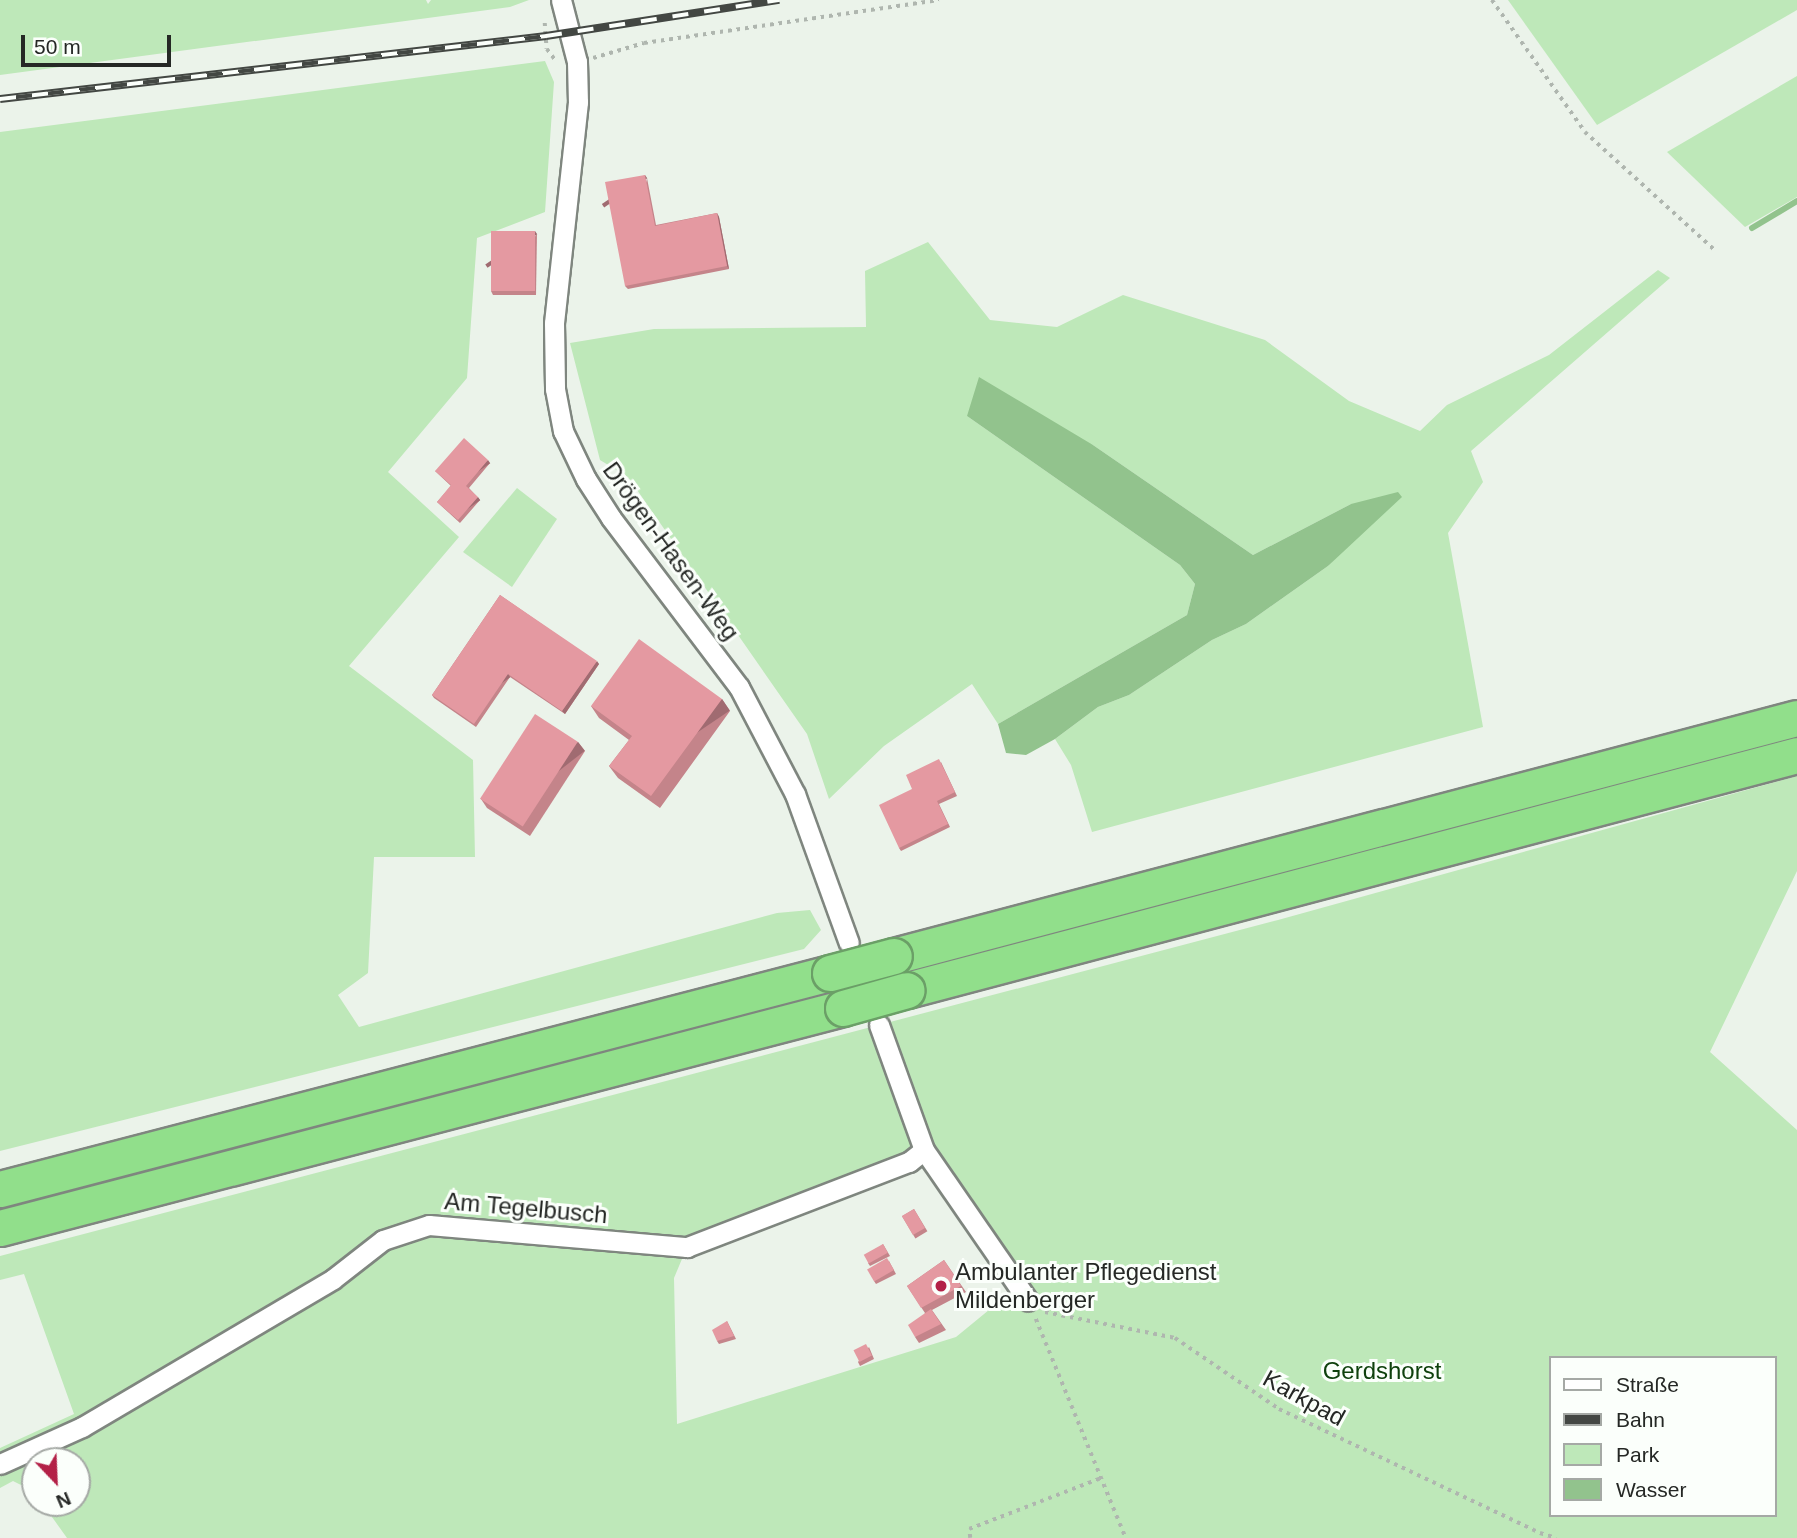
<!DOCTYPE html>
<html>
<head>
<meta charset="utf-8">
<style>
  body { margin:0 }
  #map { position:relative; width:1797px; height:1538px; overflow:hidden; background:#ebf3ea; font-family:Helvetica,sans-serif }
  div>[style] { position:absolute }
  .green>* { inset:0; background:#bee8b9 }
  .water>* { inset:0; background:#92c38d }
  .stream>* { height:6px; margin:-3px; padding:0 3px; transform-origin:3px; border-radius:3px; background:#92c38d }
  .path>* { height:3.5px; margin-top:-1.75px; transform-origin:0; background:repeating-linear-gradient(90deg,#afb6af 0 3.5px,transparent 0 8.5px) }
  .roads { filter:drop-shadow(2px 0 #7f867f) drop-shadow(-2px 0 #7f867f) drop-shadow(0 2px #7f867f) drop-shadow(0 -2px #7f867f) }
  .street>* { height:19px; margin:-9.5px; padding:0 9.5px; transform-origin:9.5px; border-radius:9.5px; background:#fff }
  .highway>* { height:35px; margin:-17.5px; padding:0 17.5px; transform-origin:17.5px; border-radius:17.5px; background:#91df8b }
  .rail>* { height:8px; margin-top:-4px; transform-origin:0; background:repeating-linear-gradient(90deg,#fbfffb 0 16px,#434743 0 32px); box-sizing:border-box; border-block:2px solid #434743 }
  .bridges { filter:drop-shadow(2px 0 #6b9f67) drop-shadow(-2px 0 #6b9f67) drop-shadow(0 2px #6b9f67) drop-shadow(0 -2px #6b9f67) }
  .highway-bridge>* { height:35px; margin:-17.5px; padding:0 17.5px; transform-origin:17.5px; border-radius:17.5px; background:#91df8b }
  .wall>* { inset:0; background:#c4848a; transform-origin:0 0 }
  .shaded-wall>* { inset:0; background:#a06b71; transform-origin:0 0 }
  .building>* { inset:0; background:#e499a1; transform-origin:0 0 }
  .dots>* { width:19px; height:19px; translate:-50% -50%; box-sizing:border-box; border:4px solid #fbfffb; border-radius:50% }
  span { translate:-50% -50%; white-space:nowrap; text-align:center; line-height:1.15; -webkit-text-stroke:6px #fbfffb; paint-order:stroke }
  .street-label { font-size:24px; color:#252825 }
  .poi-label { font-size:24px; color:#252825 }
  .left { translate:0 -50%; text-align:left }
  .park-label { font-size:24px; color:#0f410d }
  .legend { position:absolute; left:1549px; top:1356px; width:228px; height:161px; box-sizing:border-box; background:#fbfffb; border:2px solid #a5a9a5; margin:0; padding:9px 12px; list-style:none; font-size:21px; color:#252825 }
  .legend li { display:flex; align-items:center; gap:14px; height:35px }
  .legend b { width:35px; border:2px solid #a5a9a5 }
  .north { position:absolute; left:21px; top:1447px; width:70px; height:70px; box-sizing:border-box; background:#fbfffb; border:2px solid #a5a9a5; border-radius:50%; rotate:157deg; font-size:19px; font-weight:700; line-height:28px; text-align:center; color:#252825 }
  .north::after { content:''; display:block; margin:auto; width:24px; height:32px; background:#b32147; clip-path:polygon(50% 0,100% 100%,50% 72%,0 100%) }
  .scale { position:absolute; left:21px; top:35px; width:150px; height:32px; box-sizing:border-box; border:4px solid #252825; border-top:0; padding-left:9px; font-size:21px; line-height:24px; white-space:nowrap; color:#252825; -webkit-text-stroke:5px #fbfffb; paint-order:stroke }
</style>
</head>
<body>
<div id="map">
  <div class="green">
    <div style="clip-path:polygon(0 0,426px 0,428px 4px,431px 0,529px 0,510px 7px,0 75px)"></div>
    <div style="clip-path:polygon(1508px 0,1797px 0,1797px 10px,1597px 125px)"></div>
    <div style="clip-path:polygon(545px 61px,554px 82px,545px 212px,477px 238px,467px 378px,388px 472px,459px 537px,349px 666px,473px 760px,475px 857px,374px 857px,368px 973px,338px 995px,359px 1027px,777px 913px,810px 910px,821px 930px,804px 949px,0 1151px,0 132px)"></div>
    <div style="clip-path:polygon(1797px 76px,1797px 197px,1745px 227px,1667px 152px)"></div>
    <div style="clip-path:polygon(928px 242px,990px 320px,1057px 327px,1123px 295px,1265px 340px,1349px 401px,1420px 431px,1447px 405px,1549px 355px,1658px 270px,1670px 278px,1471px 451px,1483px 482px,1448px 533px,1483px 727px,1092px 832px,1071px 765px,1055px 739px,1098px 707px,1129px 695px,1212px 640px,1246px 624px,1328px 566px,1349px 543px,1351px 504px,1253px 555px,1093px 445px,967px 416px,1180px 565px,1195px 584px,1187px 615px,998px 724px,972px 684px,884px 746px,829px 799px,807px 734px,628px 477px,600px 460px,570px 343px,654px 329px,866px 327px,865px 271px)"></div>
    <div style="clip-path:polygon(517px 488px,557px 519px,512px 587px,463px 552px)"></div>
    <div style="clip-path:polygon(evenodd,1797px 776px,1797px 871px,1710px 1052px,1797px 1130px,1797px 1538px,67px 1538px,42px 1503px,77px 1503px,77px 1461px,35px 1461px,35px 1492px,13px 1481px,0 1488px,0 1448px,74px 1414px,24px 1274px,0 1280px,0 1256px,1278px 920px,1797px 776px,924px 1150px,1017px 1287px,956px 1337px,677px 1424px,674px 1278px,687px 1247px,924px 1150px,1797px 776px,1550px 1358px,1774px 1358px,1774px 1515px,1550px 1515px,1550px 1358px)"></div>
  </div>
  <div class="water">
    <div style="clip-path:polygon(979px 377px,1093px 445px,1253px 555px,1351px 504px,1398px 492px,1402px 497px,1328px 566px,1246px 624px,1212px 640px,1129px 695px,1098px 707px,1055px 739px,1026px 755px,1006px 753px,998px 724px,1187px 615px,1195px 584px,1180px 565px,967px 416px)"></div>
  </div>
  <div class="stream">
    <div style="left:1752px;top:228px;width:52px;rotate:-31deg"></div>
  </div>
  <div class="path">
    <div style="left:1492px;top:0;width:161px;rotate:54.8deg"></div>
    <div style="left:1585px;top:132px;width:177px;rotate:42.3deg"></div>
    <div style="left:545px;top:23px;width:26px;rotate:86deg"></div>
    <div style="left:547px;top:49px;width:15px;rotate:53deg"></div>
    <div style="left:593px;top:58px;width:53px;rotate:-16.4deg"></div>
    <div style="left:644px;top:43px;width:298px;rotate:-8.3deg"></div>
    <div style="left:1045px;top:1312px;width:133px;rotate:11.3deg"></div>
    <div style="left:1175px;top:1338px;width:126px;rotate:34.3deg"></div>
    <div style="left:1279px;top:1409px;width:289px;rotate:25.4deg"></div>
    <div style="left:1540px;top:1533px;width:17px;rotate:17deg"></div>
    <div style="left:1036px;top:1319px;width:237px;rotate:67.7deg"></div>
    <div style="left:970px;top:1538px;width:9px;rotate:-96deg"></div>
    <div style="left:969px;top:1529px;width:142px;rotate:-21.1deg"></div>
  </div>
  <div class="roads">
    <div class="street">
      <div style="left:561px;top:0;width:64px;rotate:75.5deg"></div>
      <div style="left:577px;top:62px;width:40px;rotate:88.6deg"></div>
      <div style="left:578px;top:102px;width:222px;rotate:96.2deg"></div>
      <div style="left:554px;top:323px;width:66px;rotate:89.1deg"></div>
      <div style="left:555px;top:389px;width:43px;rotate:79.2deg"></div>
      <div style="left:563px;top:431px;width:53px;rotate:64.4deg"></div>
      <div style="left:586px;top:479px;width:46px;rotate:57.3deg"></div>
      <div style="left:611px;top:518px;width:212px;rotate:52.9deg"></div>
      <div style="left:739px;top:687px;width:121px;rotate:62.4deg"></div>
      <div style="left:795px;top:794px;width:158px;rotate:70.1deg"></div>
      <div style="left:879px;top:1025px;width:133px;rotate:70.2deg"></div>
      <div style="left:924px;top:1150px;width:183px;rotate:55.4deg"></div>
      <div style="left:0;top:1464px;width:90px;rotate:-24.3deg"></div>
      <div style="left:82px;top:1427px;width:291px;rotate:-30.5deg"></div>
      <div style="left:333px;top:1279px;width:63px;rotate:-38deg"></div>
      <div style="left:383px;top:1240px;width:48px;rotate:-18.1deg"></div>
      <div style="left:429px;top:1225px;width:259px;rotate:4.9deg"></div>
      <div style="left:687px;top:1247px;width:238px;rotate:-21deg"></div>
      <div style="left:909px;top:1162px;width:19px;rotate:-39deg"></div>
    </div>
    <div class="highway">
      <div style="left:894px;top:956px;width:934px;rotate:-14.77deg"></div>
      <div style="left:907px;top:990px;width:921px;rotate:-14.79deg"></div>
      <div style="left:0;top:1189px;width:858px;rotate:-14.59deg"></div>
      <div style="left:0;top:1228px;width:871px;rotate:-14.63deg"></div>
    </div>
  </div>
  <div class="rail">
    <div style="left:0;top:99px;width:550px;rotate:-6.58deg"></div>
    <div style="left:546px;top:36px;width:236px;rotate:-8.8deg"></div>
  </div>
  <div class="bridges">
    <div class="highway-bridge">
      <div style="left:830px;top:973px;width:66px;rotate:-14.9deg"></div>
      <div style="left:843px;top:1008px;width:66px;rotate:-15.7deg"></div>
    </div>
  </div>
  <div class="wall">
    <div style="clip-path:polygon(647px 178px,656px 225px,717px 213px,719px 217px,729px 269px,628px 289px,625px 286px)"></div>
    <div style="clip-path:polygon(537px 234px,536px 295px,493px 295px,491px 291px)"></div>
    <div style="clip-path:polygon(490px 463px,469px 488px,480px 500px,460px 523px,437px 502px,451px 486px,435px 471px)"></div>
    <div style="clip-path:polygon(500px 595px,599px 664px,565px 714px,510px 677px,476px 727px,434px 698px,432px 695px)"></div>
    <div style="clip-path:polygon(722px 699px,730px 711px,660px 808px,618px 778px,609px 766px,629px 740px,599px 718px,591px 706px)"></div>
    <div style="clip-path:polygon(578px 742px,585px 751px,530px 836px,487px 808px,481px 799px)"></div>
    <div style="clip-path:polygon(941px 762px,957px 796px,939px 804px,950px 827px,901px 851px,899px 848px,912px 789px)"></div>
    <div style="left:914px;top:1209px;width:26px;height:14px;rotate:59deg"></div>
    <div style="clip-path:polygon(883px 1244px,890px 1256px,870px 1266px,868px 1263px)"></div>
    <div style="clip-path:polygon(944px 1260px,966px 1292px,932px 1310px,946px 1330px,919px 1343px,915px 1337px,925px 1313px,907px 1286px)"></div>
    <div style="clip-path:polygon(889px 1261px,896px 1274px,876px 1284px,874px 1281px)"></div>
    <div style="clip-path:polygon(727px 1321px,736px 1339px,719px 1344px,717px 1341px)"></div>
    <div style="clip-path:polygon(869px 1347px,874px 1359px,860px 1366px,858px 1362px)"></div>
  </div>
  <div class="shaded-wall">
    <div style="left:645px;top:175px;width:4px;height:52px;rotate:56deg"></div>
    <div style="clip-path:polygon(717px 213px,719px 217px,729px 269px,727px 266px)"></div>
    <div style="left:535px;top:231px;width:4px;height:60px;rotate:56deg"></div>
    <div style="left:488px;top:460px;width:4px;height:34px;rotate:56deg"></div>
    <div style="left:478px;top:497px;width:4px;height:30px;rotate:56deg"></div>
    <div style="clip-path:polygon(597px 661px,599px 664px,565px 714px,562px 711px)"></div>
    <div style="left:508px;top:674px;width:4px;height:60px;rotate:56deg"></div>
    <div style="left:722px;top:699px;width:14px;height:120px;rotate:56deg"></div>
    <div style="left:578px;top:742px;width:11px;height:100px;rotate:52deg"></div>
  </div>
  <div class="building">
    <div style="clip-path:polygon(645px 175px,655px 226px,717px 213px,727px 266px,625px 286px,605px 182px)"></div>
    <div style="left:491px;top:231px;width:44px;height:60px"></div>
    <div style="clip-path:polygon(464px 438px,488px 460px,466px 486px,478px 497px,458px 520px,437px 502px,451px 485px,435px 471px)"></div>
    <div style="clip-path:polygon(500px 595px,597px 661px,562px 711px,508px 674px,474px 724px,432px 695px)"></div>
    <div style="clip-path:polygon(639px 639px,722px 699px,651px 796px,609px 766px,632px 736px,591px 706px)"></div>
    <div style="left:535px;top:714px;width:51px;height:101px;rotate:33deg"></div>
    <div style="clip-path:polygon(939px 759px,955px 792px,937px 801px,948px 824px,899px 848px,879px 805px,912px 789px,906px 775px)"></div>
    <div style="left:914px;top:1209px;width:22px;height:14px;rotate:60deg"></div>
    <div style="left:883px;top:1244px;width:10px;height:22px;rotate:61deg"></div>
    <div style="left:887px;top:1258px;width:14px;height:23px;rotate:60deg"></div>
    <div style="clip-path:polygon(944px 1260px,961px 1286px,921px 1308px,907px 1286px)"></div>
    <div style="clip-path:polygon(931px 1309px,941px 1324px,915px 1337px,908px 1325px)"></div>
    <div style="clip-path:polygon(727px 1321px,734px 1336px,717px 1341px,712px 1330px)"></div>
    <div style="left:866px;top:1344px;width:13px;height:14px;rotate:63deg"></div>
  </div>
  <div class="dots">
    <div style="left:941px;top:1286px;background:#b32147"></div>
  </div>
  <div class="street-label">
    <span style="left:671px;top:551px;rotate:54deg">Drögen-Hasen-Weg</span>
    <span style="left:526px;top:1208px;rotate:5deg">Am Tegelbusch</span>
    <span style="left:1304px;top:1398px;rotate:29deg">Karkpad</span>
  </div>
  <div class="poi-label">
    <span class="left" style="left:955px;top:1286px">Ambulanter Pflegedienst<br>Mildenberger</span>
  </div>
  <div class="park-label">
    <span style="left:1382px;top:1371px">Gerdshorst</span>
  </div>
  <ul class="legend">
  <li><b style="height:9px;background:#fff"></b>Straße</li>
  <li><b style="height:9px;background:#434743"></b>Bahn</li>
  <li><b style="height:19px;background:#bee8b9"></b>Park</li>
  <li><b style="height:19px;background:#92c38d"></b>Wasser</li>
  </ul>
  <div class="north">N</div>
  <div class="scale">50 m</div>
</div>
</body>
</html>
